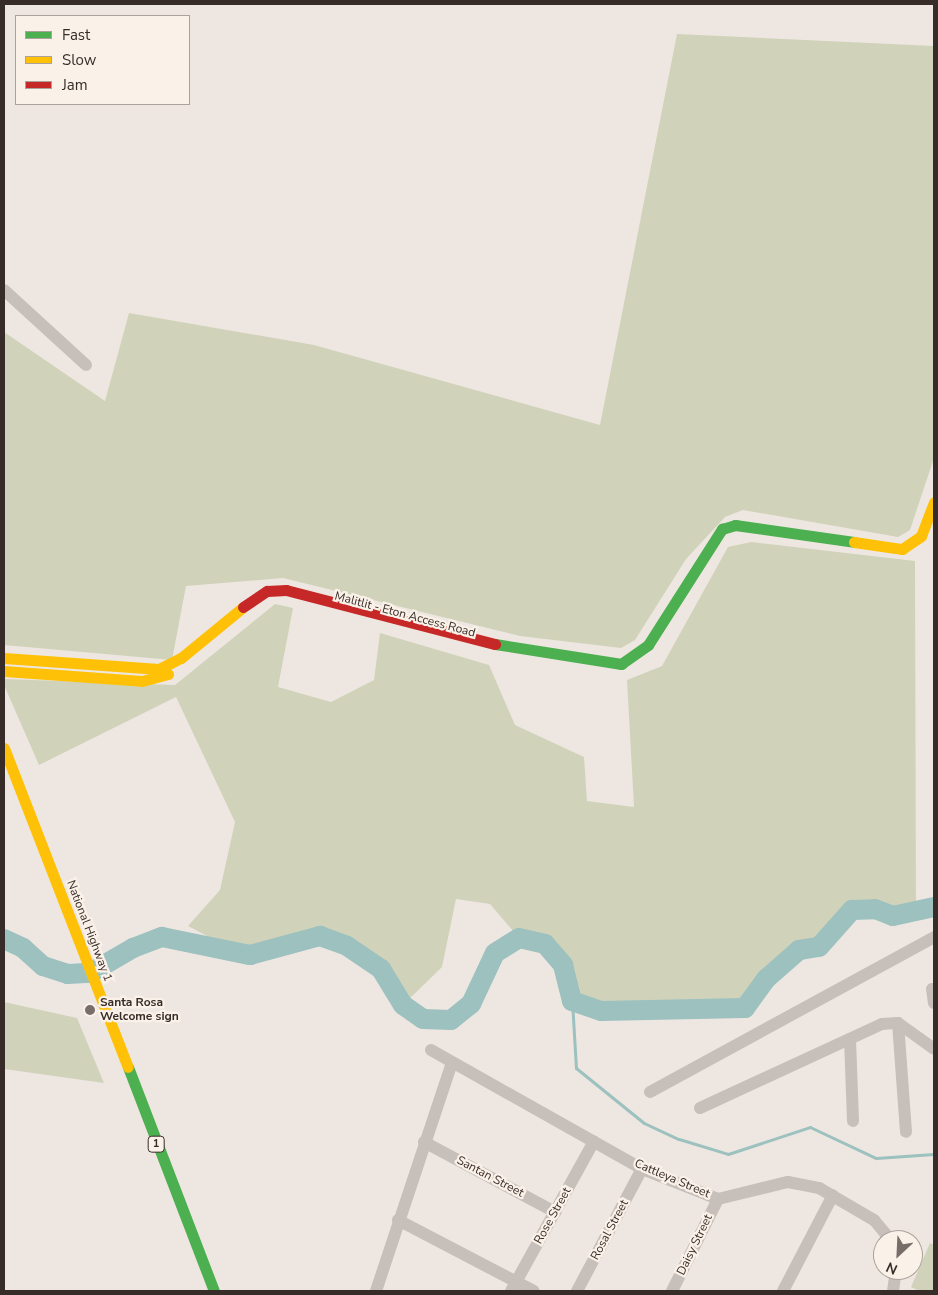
<!DOCTYPE html>
<html>
<head>
<meta charset="utf-8">
<style>
  body { margin:0 }
  #map { position:relative; width:938px; height:1295px; overflow:hidden; background:#eee7e1; font-family:"Nunito Sans",sans-serif }
  div>[style] { position:absolute }
  .green>* { inset:0; background:#d0d3ba }
  .stream>* { height:3px; margin:-1.5px; padding:0 1.5px; transform-origin:1.5px; border-radius:1.5px; background:#9cc1bf }
  .river>* { height:20px; margin:-10px; padding:0 10px; transform-origin:10px; border-radius:10px; background:#9cc1bf }
  .street>* { height:12px; margin:-6px; padding:0 6px; transform-origin:6px; border-radius:6px; background:#c7bfba }
  .fast>* { height:11px; margin:-5.5px; padding:0 5.5px; transform-origin:5.5px; border-radius:5.5px; background:#4caf50 }
  .slow>* { height:11px; margin:-5.5px; padding:0 5.5px; transform-origin:5.5px; border-radius:5.5px; background:#ffc107 }
  .jam>* { height:11px; margin:-5.5px; padding:0 5.5px; transform-origin:5.5px; border-radius:5.5px; background:#c62828 }
  .dots>* { width:14px; height:14px; translate:-50% -50%; box-sizing:border-box; border:2px solid #faf1e8; border-radius:50% }
  span { translate:-50% -50%; white-space:nowrap; text-align:center; line-height:1.15; -webkit-text-stroke:4.5px #faf1e8; paint-order:stroke }
  .shield-label span { padding:1px 4px; background:#faf1e8; border:1px solid; border-radius:4px; -webkit-text-stroke-width:0 }
  .shield-label { font-size:11px; color:#382c28; font-weight:700 }
  .street-label { font-size:12px; color:#382c28 }
  .poi-label { font-size:12px; color:#382c28; font-weight:700 }
  .left { translate:0 -50%; text-align:left }
  .frame { position:absolute; inset:0; border:5px solid #382c28; pointer-events:none }
  .legend { position:absolute; left:15px; top:15px; width:175px; height:90px; box-sizing:border-box; background:#faf1e8; border:1px solid #aca29b; margin:0; padding:6px 9px; list-style:none; font-size:15px; color:#382c28 }
  .legend li { display:flex; align-items:center; gap:10px; height:25px }
  .legend b { width:25px; border:1px solid #aca29b }
  .north { position:absolute; left:873px; top:1230px; width:50px; height:50px; box-sizing:border-box; background:#faf1e8; border:1px solid #aca29b; border-radius:50%; rotate:205deg; font-size:14px; font-weight:700; line-height:20px; text-align:center; color:#382c28 }
  .north::after { content:''; display:block; margin:auto; width:18px; height:22px; background:#786d69; clip-path:polygon(50% 0,100% 100%,50% 72%,0 100%) }
</style>
</head>
<body>
<div id="map">
  <div class="green">
    <div style="clip-path:polygon(677px 34px,934px 46px,934px 458px,910px 530px,898px 537px,743px 510px,725px 517px,686px 559px,635px 640px,621px 648px,520px 636px,283px 578px,186px 586px,172px 660px,4px 645px,4px 332px,105px 401px,129px 313px,314px 345px,600px 425px)"></div>
    <div style="clip-path:polygon(751px 542px,915px 561px,916px 910px,893px 916px,875px 909px,852px 910px,819px 947px,799px 950px,766px 979px,745px 1008px,601px 1011px,572px 1001px,563px 965px,545px 944px,519px 938px,490px 904px,456px 899px,442px 967px,403px 1005px,381px 969px,347px 946px,320px 936px,250px 955px,230px 948px,188px 926px,220px 890px,235px 822px,176px 697px,39px 765px,4px 685px,4px 679px,175px 685px,275px 604px,293px 608px,278px 687px,331px 702px,374px 680px,380px 633px,489px 665px,515px 725px,584px 757px,587px 801px,634px 807px,627px 680px,662px 666px,728px 547px)"></div>
    <div style="clip-path:polygon(4px 1002px,77px 1018px,104px 1083px,4px 1069px)"></div>
    <div style="clip-path:polygon(930px 1243px,934px 1245px,934px 1291px,919px 1291px,911px 1287px)"></div>
  </div>
  <div class="stream">
    <div style="left:572px;top:1001px;width:67px;rotate:86.6deg"></div>
    <div style="left:576px;top:1068px;width:87px;rotate:39deg"></div>
    <div style="left:644px;top:1123px;width:38px;rotate:25deg"></div>
    <div style="left:679px;top:1139px;width:51px;rotate:17deg"></div>
    <div style="left:728px;top:1154px;width:86px;rotate:-18.2deg"></div>
    <div style="left:810px;top:1127px;width:73px;rotate:25.2deg"></div>
    <div style="left:876px;top:1158px;width:58px;rotate:-3.9deg"></div>
  </div>
  <div class="river">
    <div style="left:4px;top:939px;width:21px;rotate:25deg"></div>
    <div style="left:23px;top:948px;width:27px;rotate:42deg"></div>
    <div style="left:43px;top:966px;width:26px;rotate:18deg"></div>
    <div style="left:68px;top:974px;width:22px;rotate:-3deg"></div>
    <div style="left:90px;top:973px;width:50px;rotate:-30.2deg"></div>
    <div style="left:133px;top:948px;width:31px;rotate:-21deg"></div>
    <div style="left:162px;top:937px;width:90px;rotate:11.6deg"></div>
    <div style="left:250px;top:955px;width:73px;rotate:-15.2deg"></div>
    <div style="left:320px;top:936px;width:29px;rotate:20deg"></div>
    <div style="left:347px;top:946px;width:41px;rotate:34.1deg"></div>
    <div style="left:381px;top:969px;width:42px;rotate:58.6deg"></div>
    <div style="left:403px;top:1005px;width:24px;rotate:35deg"></div>
    <div style="left:423px;top:1019px;width:28px;rotate:2deg"></div>
    <div style="left:451px;top:1020px;width:26px;rotate:-39deg"></div>
    <div style="left:471px;top:1004px;width:56px;rotate:-64.8deg"></div>
    <div style="left:495px;top:953px;width:28px;rotate:-32deg"></div>
    <div style="left:519px;top:938px;width:27px;rotate:13deg"></div>
    <div style="left:545px;top:944px;width:28px;rotate:49deg"></div>
    <div style="left:563px;top:965px;width:37px;rotate:76deg"></div>
    <div style="left:572px;top:1001px;width:31px;rotate:19deg"></div>
    <div style="left:601px;top:1011px;width:144px;rotate:-1.2deg"></div>
    <div style="left:745px;top:1008px;width:36px;rotate:-54deg"></div>
    <div style="left:766px;top:979px;width:44px;rotate:-41.3deg"></div>
    <div style="left:799px;top:950px;width:20px;rotate:-9deg"></div>
    <div style="left:819px;top:947px;width:50px;rotate:-48.3deg"></div>
    <div style="left:852px;top:910px;width:23px;rotate:-2deg"></div>
    <div style="left:875px;top:909px;width:19px;rotate:21deg"></div>
    <div style="left:893px;top:916px;width:42px;rotate:-12.4deg"></div>
  </div>
  <div class="street">
    <div style="left:4px;top:290px;width:111px;rotate:42.4deg"></div>
    <div style="left:932px;top:989px;width:14px;rotate:82deg"></div>
    <div style="left:898px;top:1023px;width:109px;rotate:85.8deg"></div>
    <div style="left:850px;top:1039px;width:82px;rotate:87.9deg"></div>
    <div style="left:431px;top:1050px;width:242px;rotate:29.4deg"></div>
    <div style="left:642px;top:1169px;width:82px;rotate:21.5deg"></div>
    <div style="left:718px;top:1199px;width:72px;rotate:-13.7deg"></div>
    <div style="left:788px;top:1182px;width:32px;rotate:11deg"></div>
    <div style="left:819px;top:1188px;width:64px;rotate:30.2deg"></div>
    <div style="left:874px;top:1220px;width:26px;rotate:50deg"></div>
    <div style="left:650px;top:1092px;width:324px;rotate:-28.6deg"></div>
    <div style="left:700px;top:1108px;width:200px;rotate:-24.8deg"></div>
    <div style="left:882px;top:1024px;width:16px;rotate:-4deg"></div>
    <div style="left:898px;top:1023px;width:44px;rotate:35.8deg"></div>
    <div style="left:424px;top:1142px;width:149px;rotate:28.1deg"></div>
    <div style="left:398px;top:1220px;width:153px;rotate:27.6deg"></div>
    <div style="left:376px;top:1291px;width:240px;rotate:-71.6deg"></div>
    <div style="left:511px;top:1291px;width:171px;rotate:-61deg"></div>
    <div style="left:577px;top:1291px;width:138px;rotate:-62deg"></div>
    <div style="left:672px;top:1291px;width:103px;rotate:-63.4deg"></div>
    <div style="left:783px;top:1291px;width:108px;rotate:-62.5deg"></div>
    <div style="left:893px;top:1291px;width:21px;rotate:-82deg"></div>
  </div>
  <div class="fast">
    <div style="left:495px;top:644px;width:128px;rotate:9deg"></div>
    <div style="left:621px;top:664px;width:33px;rotate:-35deg"></div>
    <div style="left:648px;top:645px;width:138px;rotate:-57.5deg"></div>
    <div style="left:722px;top:529px;width:14px;rotate:-17deg"></div>
    <div style="left:735px;top:525px;width:120px;rotate:8.1deg"></div>
    <div style="left:128px;top:1067px;width:240px;rotate:69deg"></div>
  </div>
  <div class="slow">
    <div style="left:854px;top:542px;width:49px;rotate:8.3deg"></div>
    <div style="left:902px;top:549px;width:23px;rotate:-34deg"></div>
    <div style="left:921px;top:536px;width:36px;rotate:-69deg"></div>
    <div style="left:4px;top:658px;width:155px;rotate:4.1deg"></div>
    <div style="left:159px;top:669px;width:25px;rotate:-27deg"></div>
    <div style="left:181px;top:658px;width:80px;rotate:-39.4deg"></div>
    <div style="left:4px;top:671px;width:138px;rotate:4.1deg"></div>
    <div style="left:142px;top:681px;width:27px;rotate:-15deg"></div>
    <div style="left:4px;top:748px;width:342px;rotate:68.8deg"></div>
  </div>
  <div class="jam">
    <div style="left:243px;top:607px;width:29px;rotate:-34deg"></div>
    <div style="left:267px;top:591px;width:19px;rotate:-3deg"></div>
    <div style="left:286px;top:590px;width:216px;rotate:14.5deg"></div>
  </div>
  <div class="dots">
    <div style="left:90px;top:1010px;background:#786d69"></div>
  </div>
  <div class="shield-label">
    <span style="left:156px;top:1144px">1</span>
  </div>
  <div class="street-label">
    <span style="left:405px;top:615px;rotate:15deg">Malitlit - Eton Access Road</span>
    <span style="left:89px;top:931px;rotate:69deg">National Highway 1</span>
    <span style="left:490px;top:1177px;rotate:28deg">Santan Street</span>
    <span style="left:672px;top:1179px;rotate:23deg">Cattleya Street</span>
    <span style="left:553px;top:1216px;rotate:-61deg">Rose Street</span>
    <span style="left:610px;top:1230px;rotate:-62deg">Rosal Street</span>
    <span style="left:695px;top:1245px;rotate:-64deg">Daisy Street</span>
  </div>
  <div class="poi-label">
    <span class="left" style="left:100px;top:1010px">Santa Rosa<br>Welcome sign</span>
  </div>
  <div class="frame"></div>
  <ul class="legend">
  <li><b style="height:6px;background:#4caf50"></b>Fast</li>
  <li><b style="height:6px;background:#ffc107"></b>Slow</li>
  <li><b style="height:6px;background:#c62828"></b>Jam</li>
  </ul>
  <div class="north">N</div>
</div>
</body>
</html>
